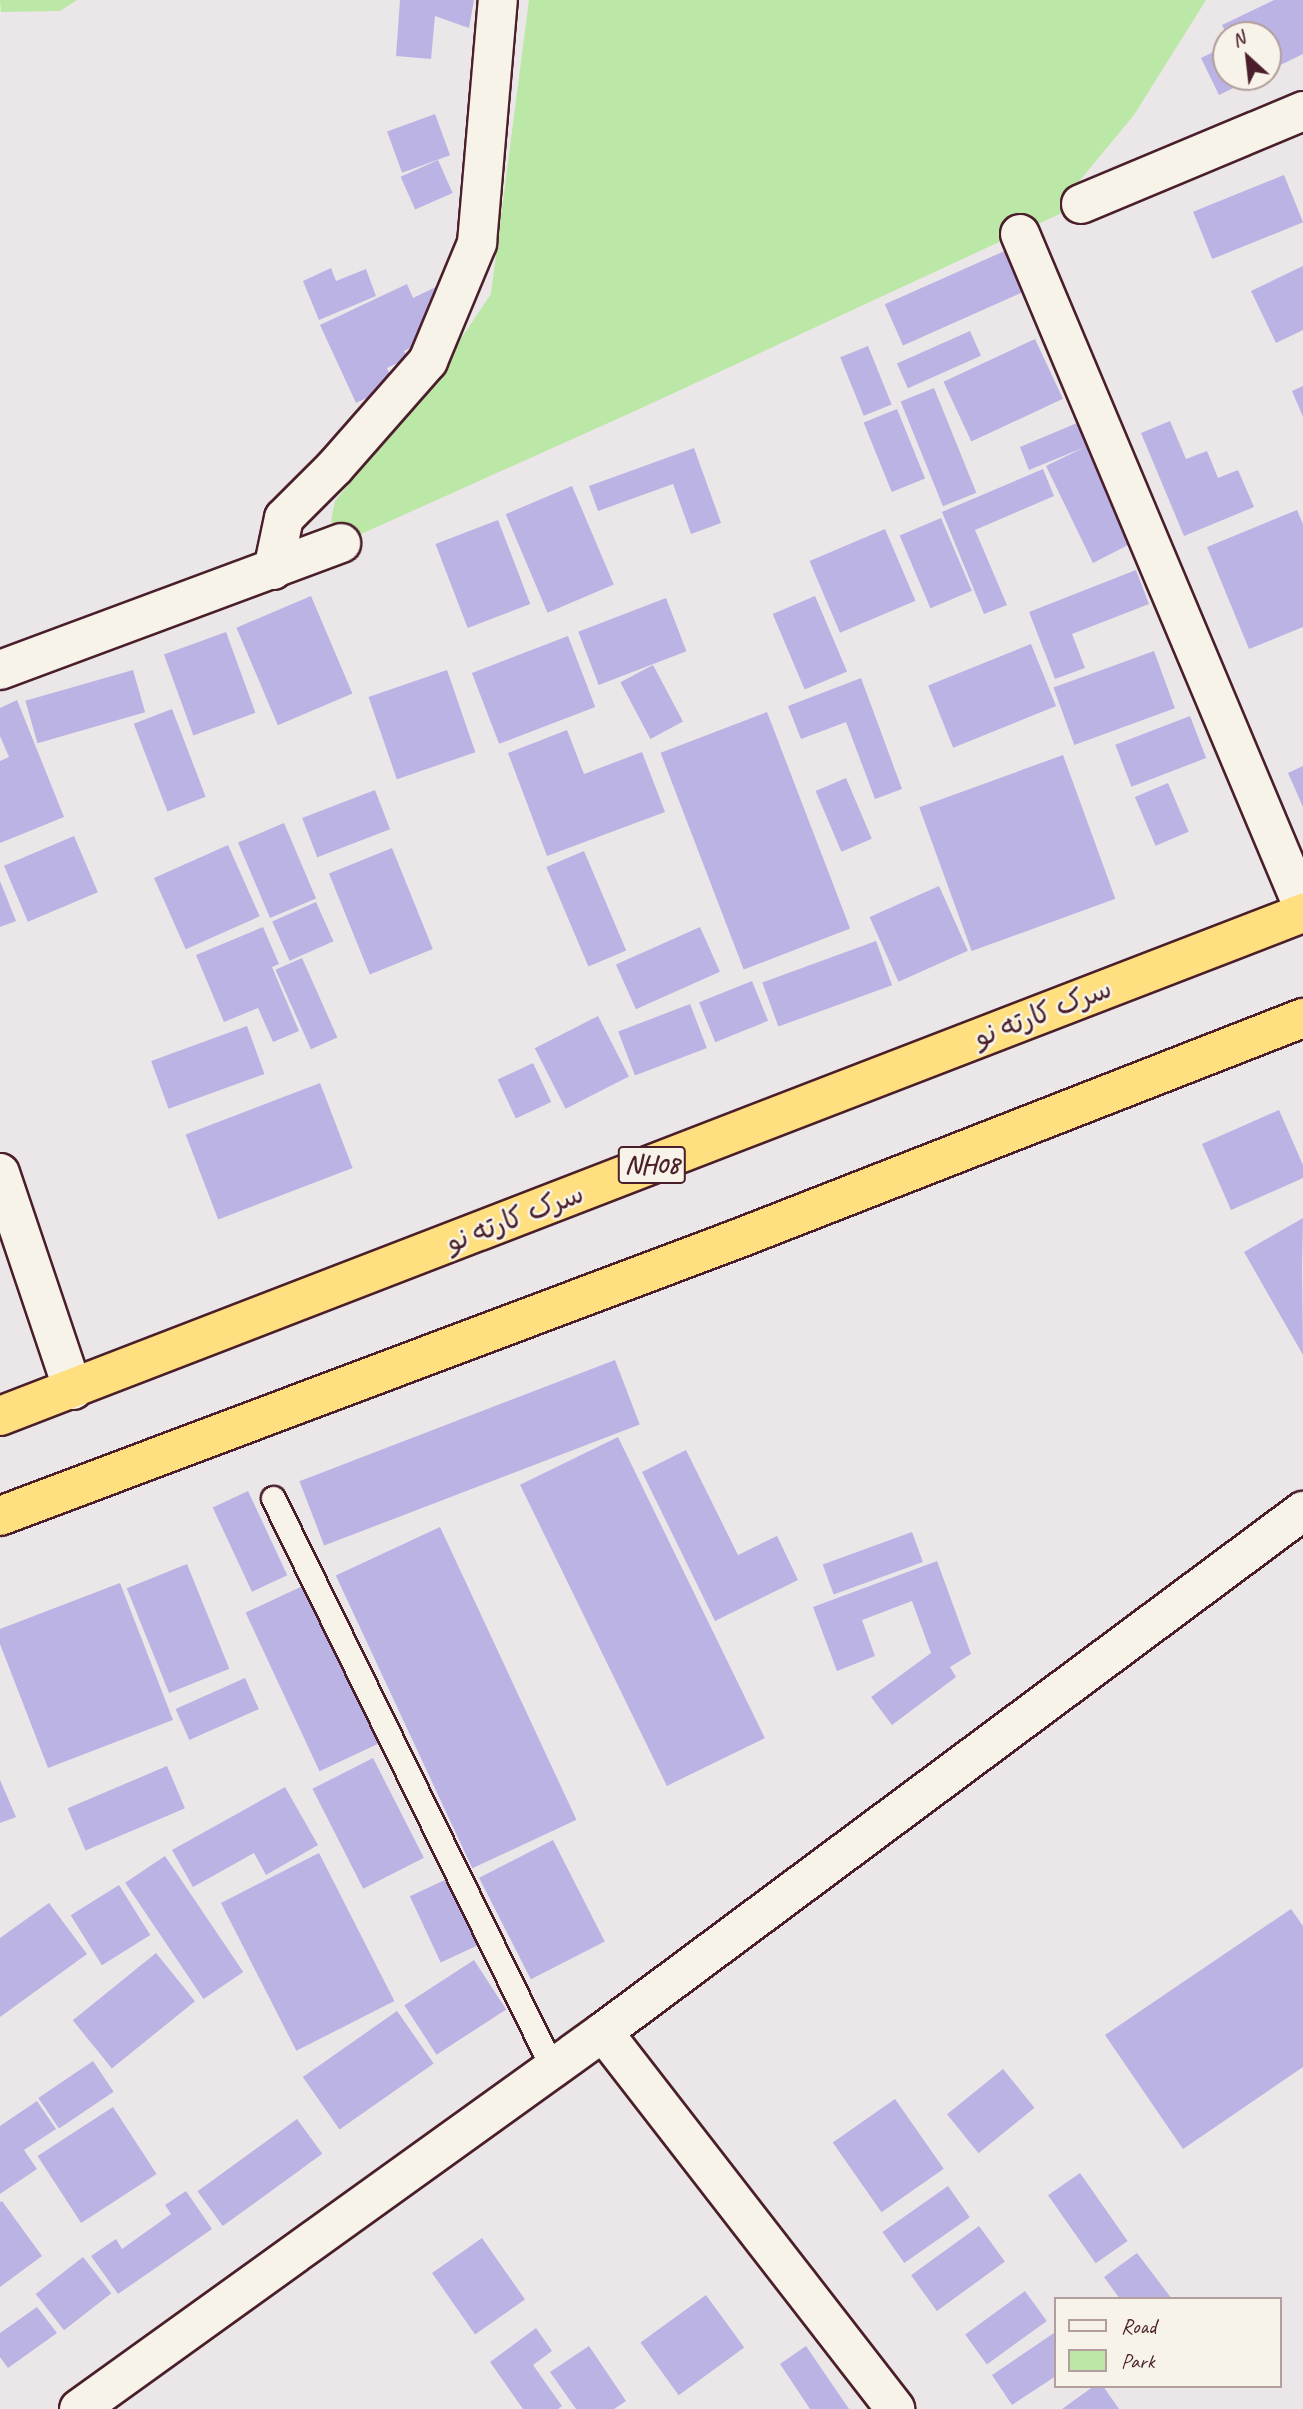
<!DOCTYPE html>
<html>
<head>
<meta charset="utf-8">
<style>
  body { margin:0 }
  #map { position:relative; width:1303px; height:2409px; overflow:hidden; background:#ebe6e7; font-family:Caveat,"Playpen Sans Arabic",sans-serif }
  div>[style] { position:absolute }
  .green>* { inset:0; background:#bbe8a6 }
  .building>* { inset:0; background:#bcb3e5; transform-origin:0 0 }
  .roads { filter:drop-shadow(2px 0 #4a1f2b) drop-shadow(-2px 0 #4a1f2b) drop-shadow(0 2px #4a1f2b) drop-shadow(0 -2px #4a1f2b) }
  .service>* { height:23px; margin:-11.5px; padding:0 11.5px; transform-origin:11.5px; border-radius:11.5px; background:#f7f3e8 }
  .minor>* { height:38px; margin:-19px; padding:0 19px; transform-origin:19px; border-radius:19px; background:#f7f3e8 }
  .secondary>* { height:38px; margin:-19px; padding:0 19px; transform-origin:19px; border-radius:19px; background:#f7f3e8 }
  .trunk>* { height:38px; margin:-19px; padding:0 19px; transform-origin:19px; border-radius:19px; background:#ffdf80 }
  span { translate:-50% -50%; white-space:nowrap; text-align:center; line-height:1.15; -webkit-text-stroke:5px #f7f3e8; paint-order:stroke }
  .shield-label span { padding:2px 5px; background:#f7f3e8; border:2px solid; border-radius:5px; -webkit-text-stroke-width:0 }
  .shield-label { font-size:26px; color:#4a1f2b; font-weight:700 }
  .street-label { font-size:28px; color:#4a1f2b }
  .legend { position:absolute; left:1054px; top:2297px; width:228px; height:91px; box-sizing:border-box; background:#f7f3e8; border:2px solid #b29e9c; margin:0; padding:9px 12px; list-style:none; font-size:21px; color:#4a1f2b }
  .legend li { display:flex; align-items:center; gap:14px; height:35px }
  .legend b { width:35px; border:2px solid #b29e9c }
  .north { position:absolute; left:1212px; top:21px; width:70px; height:70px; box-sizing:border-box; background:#f7f3e8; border:2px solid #b29e9c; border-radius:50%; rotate:333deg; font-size:19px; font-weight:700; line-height:28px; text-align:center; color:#4a1f2b }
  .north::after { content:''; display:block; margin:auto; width:24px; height:32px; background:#4a1f2b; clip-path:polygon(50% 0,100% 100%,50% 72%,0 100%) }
</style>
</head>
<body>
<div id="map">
  <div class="green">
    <div style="clip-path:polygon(0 0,77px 0,60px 11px,1px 12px)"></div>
    <div style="clip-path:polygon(529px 0,1206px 0,1134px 115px,1076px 185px,1081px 204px,635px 411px,341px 543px,331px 521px,335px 501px,431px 383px,491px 294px)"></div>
  </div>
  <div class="building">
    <div style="clip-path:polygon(400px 0,474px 0,469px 28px,435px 16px,431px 59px,396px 56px)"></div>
    <div style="clip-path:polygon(1274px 0,1303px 0,1303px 54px,1268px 71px,1268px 35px,1227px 35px,1222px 25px)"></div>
    <div style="clip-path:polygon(1226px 46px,1226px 77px,1256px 77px,1219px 95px,1201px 58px)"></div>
    <div style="left:435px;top:114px;width:44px;height:51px;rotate:70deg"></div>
    <div style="left:438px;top:160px;width:36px;height:41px;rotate:66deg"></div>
    <div style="left:1284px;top:175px;width:51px;height:98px;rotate:68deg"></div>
    <div style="left:1009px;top:249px;width:45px;height:136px;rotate:66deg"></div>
    <div style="clip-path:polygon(1303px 266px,1303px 330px,1276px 343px,1251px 291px)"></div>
    <div style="clip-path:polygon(331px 268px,336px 281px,366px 269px,376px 296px,319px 320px,303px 281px)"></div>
    <div style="clip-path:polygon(407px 284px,413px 298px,442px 284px,432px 338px,404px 351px,408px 358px,387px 368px,394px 385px,356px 403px,320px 325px)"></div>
    <div style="left:970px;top:331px;width:27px;height:80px;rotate:66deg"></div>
    <div style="left:1035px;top:339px;width:66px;height:101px;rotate:65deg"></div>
    <div style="left:868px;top:346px;width:63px;height:30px;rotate:68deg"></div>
    <div style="clip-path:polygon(1303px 386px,1303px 417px,1292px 391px)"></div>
    <div style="left:934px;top:388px;width:113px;height:36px;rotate:68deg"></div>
    <div style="left:897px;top:409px;width:75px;height:36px;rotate:68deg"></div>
    <div style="clip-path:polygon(1084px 420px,1093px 443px,1087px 446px,1134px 542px,1093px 563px,1046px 466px,1085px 447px,1029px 470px,1020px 447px)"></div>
    <div style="clip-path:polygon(1170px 421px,1186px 459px,1207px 451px,1218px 478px,1238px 470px,1254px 507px,1184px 536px,1141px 433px)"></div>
    <div style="clip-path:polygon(694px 448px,721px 523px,691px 534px,673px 484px,598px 511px,589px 486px)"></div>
    <div style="clip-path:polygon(1043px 469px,1054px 496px,975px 530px,1007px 605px,984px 614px,942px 512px)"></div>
    <div style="left:572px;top:486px;width:107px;height:72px;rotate:67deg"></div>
    <div style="clip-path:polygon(1297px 510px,1303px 524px,1303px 627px,1249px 649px,1207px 547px)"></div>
    <div style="left:941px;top:518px;width:79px;height:45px;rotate:67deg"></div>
    <div style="left:498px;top:520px;width:90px;height:67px;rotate:69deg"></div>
    <div style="left:885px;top:529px;width:78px;height:82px;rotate:67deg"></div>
    <div style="clip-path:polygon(1136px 570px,1149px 604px,1072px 634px,1085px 668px,1055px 679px,1029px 612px)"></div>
    <div style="left:311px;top:596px;width:106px;height:81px;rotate:67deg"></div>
    <div style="left:815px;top:596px;width:82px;height:46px;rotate:67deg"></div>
    <div style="left:666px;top:598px;width:57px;height:94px;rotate:69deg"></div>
    <div style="left:226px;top:632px;width:86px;height:66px;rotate:70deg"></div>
    <div style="left:568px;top:636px;width:76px;height:103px;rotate:69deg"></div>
    <div style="left:1031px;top:644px;width:67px;height:111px;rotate:68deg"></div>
    <div style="left:1154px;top:651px;width:61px;height:107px;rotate:70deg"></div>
    <div style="left:653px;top:665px;width:64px;height:37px;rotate:62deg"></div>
    <div style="left:133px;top:670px;width:44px;height:112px;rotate:74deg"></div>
    <div style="left:447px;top:670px;width:87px;height:83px;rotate:71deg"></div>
    <div style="clip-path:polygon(861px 678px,902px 789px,875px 799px,846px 722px,801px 739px,788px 706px)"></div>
    <div style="clip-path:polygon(17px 700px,64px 817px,0 843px,0 761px,9px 757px,0 736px,0 708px)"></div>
    <div style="left:172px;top:709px;width:94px;height:41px;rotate:69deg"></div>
    <div style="left:767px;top:712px;width:232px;height:114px;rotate:69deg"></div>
    <div style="left:1190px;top:716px;width:45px;height:80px;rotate:69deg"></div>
    <div style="clip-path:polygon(567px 730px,584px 774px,642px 752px,665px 812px,547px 856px,508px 753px)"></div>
    <div style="left:1063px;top:755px;width:153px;height:153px;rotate:70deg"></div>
    <div style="clip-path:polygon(1303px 766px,1303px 807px,1288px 773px)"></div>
    <div style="left:846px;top:778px;width:66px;height:33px;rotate:67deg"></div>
    <div style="left:1168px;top:783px;width:53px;height:36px;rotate:67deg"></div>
    <div style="left:375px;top:790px;width:42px;height:78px;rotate:69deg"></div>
    <div style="left:284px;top:823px;width:82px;height:50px;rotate:67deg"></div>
    <div style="left:74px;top:836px;width:61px;height:76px;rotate:67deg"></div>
    <div style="left:228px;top:845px;width:78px;height:81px;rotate:66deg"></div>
    <div style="left:392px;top:848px;width:109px;height:68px;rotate:68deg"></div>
    <div style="left:584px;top:851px;width:108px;height:41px;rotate:67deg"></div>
    <div style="clip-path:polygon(0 881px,16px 921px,0 927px)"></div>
    <div style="left:939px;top:886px;width:71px;height:76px;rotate:66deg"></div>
    <div style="left:316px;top:902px;width:43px;height:48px;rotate:66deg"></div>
    <div style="clip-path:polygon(263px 927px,279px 964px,272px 967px,299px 1031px,273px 1042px,258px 1008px,224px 1022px,196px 955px)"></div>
    <div style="left:700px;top:927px;width:49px;height:92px;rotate:66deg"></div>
    <div style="left:876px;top:941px;width:47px;height:121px;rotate:70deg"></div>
    <div style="left:302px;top:958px;width:87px;height:29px;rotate:66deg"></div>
    <div style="left:752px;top:981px;width:43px;height:57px;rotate:68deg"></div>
    <div style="left:690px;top:1004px;width:47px;height:77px;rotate:69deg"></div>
    <div style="left:598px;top:1016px;width:68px;height:71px;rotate:63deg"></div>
    <div style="left:247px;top:1026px;width:51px;height:102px;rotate:70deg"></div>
    <div style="left:533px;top:1063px;width:43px;height:39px;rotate:65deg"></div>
    <div style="left:320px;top:1083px;width:91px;height:144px;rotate:69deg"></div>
    <div style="clip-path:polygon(1279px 1110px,1303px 1165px,1303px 1178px,1231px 1210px,1202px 1144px)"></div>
    <div style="clip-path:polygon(1303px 1218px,1302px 1267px,1303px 1355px,1244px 1252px)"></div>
    <div style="left:615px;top:1360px;width:69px;height:338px;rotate:69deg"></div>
    <div style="left:618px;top:1437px;width:335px;height:109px;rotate:64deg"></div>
    <div style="clip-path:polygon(686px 1450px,738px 1555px,777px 1536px,798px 1580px,715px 1621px,642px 1472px)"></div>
    <div style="left:248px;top:1491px;width:93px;height:39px;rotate:65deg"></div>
    <div style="left:440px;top:1527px;width:323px;height:115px;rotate:65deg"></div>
    <div style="left:912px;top:1532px;width:32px;height:95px;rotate:70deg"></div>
    <div style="clip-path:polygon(937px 1561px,971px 1654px,950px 1667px,956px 1677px,892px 1725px,871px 1697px,931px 1653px,912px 1601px,862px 1620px,875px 1656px,837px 1671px,813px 1607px)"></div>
    <div style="left:187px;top:1564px;width:113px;height:65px;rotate:68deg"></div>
    <div style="clip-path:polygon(120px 1583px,173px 1720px,48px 1768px,0 1644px,0 1629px)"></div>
    <div style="left:309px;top:1583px;width:175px;height:70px;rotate:65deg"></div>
    <div style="left:245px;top:1678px;width:34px;height:76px;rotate:66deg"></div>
    <div style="left:373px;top:1758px;width:112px;height:68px;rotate:63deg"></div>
    <div style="left:167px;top:1766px;width:46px;height:108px;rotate:67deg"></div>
    <div style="clip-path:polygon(0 1780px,16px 1817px,0 1823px)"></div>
    <div style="clip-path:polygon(285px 1787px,318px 1845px,266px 1875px,254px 1853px,193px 1887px,172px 1850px)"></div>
    <div style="left:553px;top:1840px;width:114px;height:83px;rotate:63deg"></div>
    <div style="left:319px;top:1853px;width:166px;height:110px;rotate:63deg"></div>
    <div style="left:165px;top:1856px;width:140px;height:48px;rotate:56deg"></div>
    <div style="left:447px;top:1879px;width:73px;height:41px;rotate:65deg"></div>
    <div style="left:119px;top:1885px;width:59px;height:57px;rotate:58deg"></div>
    <div style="clip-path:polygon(49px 1903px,87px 1954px,0 2017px,0 1938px)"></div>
    <div style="clip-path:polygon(1291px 1909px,1303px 1926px,1303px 2067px,1183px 2149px,1105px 2035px)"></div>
    <div style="left:156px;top:1953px;width:62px;height:107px;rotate:51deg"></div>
    <div style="left:474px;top:1960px;width:59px;height:83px;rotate:57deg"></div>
    <div style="left:397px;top:2011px;width:64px;height:115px;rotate:55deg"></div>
    <div style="left:93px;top:2061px;width:37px;height:66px;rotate:56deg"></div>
    <div style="left:1003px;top:2069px;width:50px;height:72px;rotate:51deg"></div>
    <div style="left:895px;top:2099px;width:85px;height:76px;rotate:55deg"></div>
    <div style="clip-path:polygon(37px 2101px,56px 2129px,24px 2150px,37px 2169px,0 2194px,0 2126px)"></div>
    <div style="left:113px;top:2107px;width:80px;height:90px;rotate:57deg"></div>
    <div style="left:297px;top:2119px;width:43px;height:123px;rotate:54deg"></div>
    <div style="left:1080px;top:2173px;width:83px;height:39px;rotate:55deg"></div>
    <div style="left:948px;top:2186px;width:38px;height:80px;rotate:55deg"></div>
    <div style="clip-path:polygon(186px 2191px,212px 2229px,118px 2294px,91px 2256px,116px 2239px,122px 2249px,171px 2214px,165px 2205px)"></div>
    <div style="clip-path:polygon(2px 2201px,42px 2256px,0 2287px,0 2202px)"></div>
    <div style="left:979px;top:2226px;width:44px;height:84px;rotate:54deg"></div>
    <div style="left:482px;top:2238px;width:75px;height:61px;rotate:55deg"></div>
    <div style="clip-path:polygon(1137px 2253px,1172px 2299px,1120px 2299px,1104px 2277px)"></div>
    <div style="left:83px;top:2257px;width:46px;height:60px;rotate:52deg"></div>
    <div style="left:1025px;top:2291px;width:37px;height:74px;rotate:54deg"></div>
    <div style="left:706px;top:2295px;width:65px;height:81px;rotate:54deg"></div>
    <div style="clip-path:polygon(37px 2307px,57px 2333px,8px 2368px,0 2357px,0 2333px)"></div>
    <div style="clip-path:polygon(536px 2328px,552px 2351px,533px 2365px,562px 2406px,558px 2409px,523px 2409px,490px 2362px)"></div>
    <div style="clip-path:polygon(1054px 2333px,1056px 2376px,1012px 2405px,992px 2375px)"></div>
    <div style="clip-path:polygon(589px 2346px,626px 2401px,614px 2409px,576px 2409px,550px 2372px)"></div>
    <div style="clip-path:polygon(806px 2346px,849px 2409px,810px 2409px,780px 2364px)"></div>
    <div style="clip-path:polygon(1094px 2386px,1103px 2386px,1119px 2409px,1062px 2409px)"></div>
  </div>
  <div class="roads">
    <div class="service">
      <div style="left:273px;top:1498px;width:636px;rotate:63.88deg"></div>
    </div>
    <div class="minor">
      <div style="left:1081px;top:204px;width:241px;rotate:-22.7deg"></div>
      <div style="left:1020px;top:234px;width:730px;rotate:67.19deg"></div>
      <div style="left:273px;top:570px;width:53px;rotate:-78.1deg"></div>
      <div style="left:284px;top:518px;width:72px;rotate:-45deg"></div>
      <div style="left:335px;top:467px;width:141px;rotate:-48.7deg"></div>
      <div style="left:428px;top:361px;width:128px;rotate:-67.4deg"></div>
      <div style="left:477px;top:243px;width:244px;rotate:-85.1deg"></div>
      <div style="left:0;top:670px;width:364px;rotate:-20.4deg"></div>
      <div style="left:0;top:1173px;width:229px;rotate:71.4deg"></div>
      <div style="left:603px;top:2032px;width:477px;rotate:52.2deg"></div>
    </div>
    <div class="secondary">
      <div style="left:79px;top:2409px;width:646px;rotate:-35.73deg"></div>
      <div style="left:603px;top:2032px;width:873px;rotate:-36.66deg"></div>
    </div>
    <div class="trunk">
      <div style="left:0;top:1416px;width:1397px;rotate:-21.11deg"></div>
      <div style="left:0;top:1516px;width:787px;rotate:-20.6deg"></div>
      <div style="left:737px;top:1239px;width:608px;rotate:-21.33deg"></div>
    </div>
  </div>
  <div class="shield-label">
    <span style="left:652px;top:1165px">NH08</span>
  </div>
  <div class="street-label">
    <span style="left:1043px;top:1013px;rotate:-21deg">سرک کارته نو</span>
    <span style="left:515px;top:1218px;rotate:-21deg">سرک کارته نو</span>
  </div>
  <ul class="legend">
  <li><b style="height:9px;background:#f7f3e8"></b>Road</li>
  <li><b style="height:19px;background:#bbe8a6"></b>Park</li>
  </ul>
  <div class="north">N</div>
</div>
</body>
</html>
